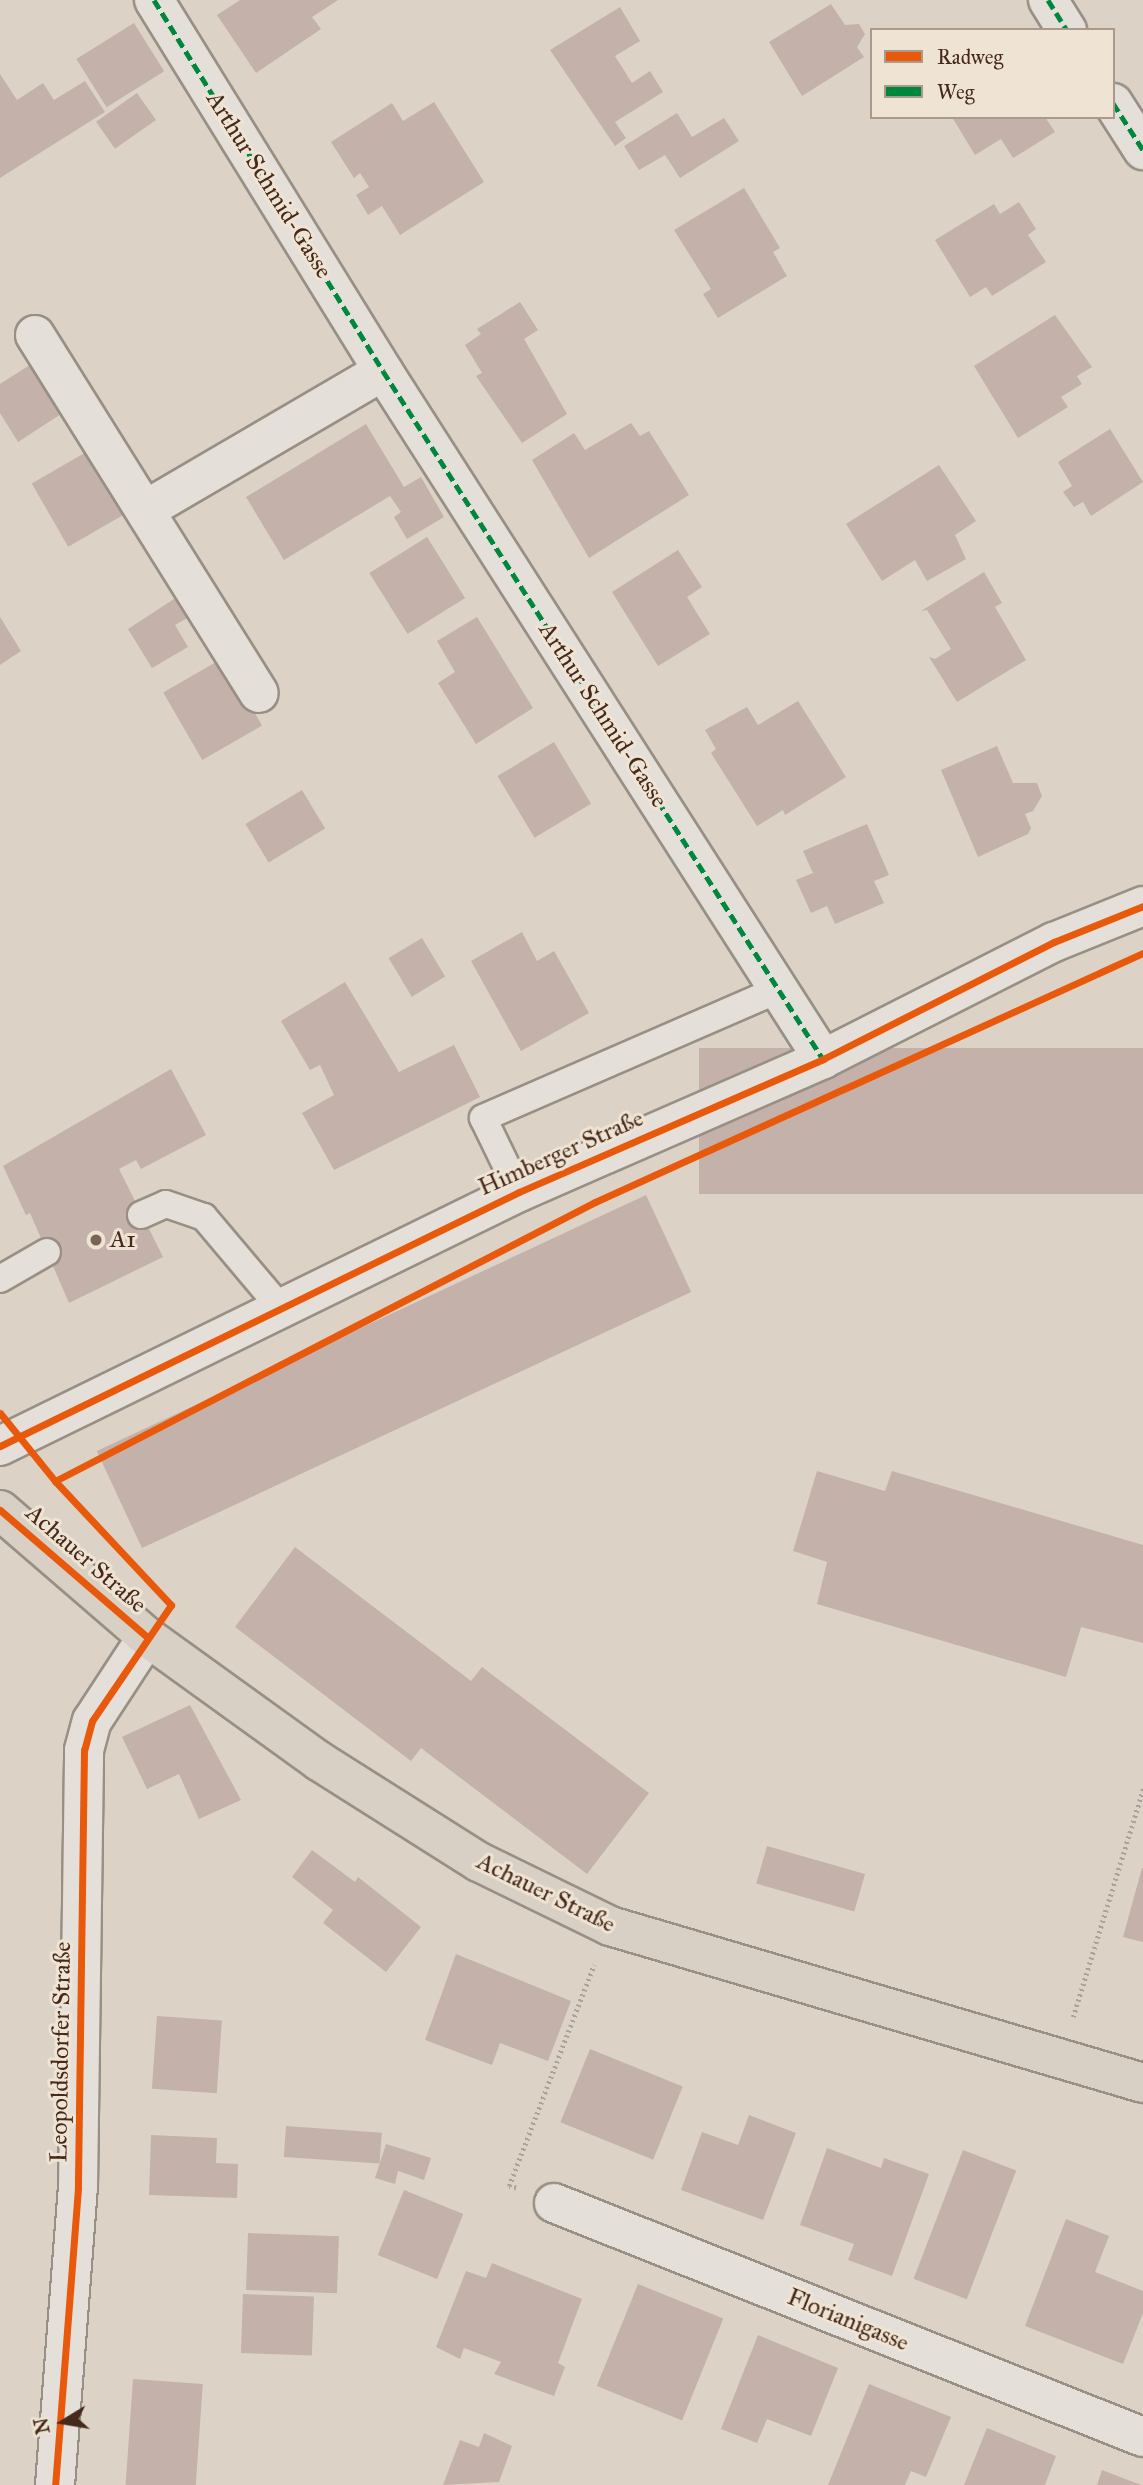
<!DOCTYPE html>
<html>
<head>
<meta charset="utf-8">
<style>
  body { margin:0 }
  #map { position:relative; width:1143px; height:2485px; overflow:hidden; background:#dcd3c6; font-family:"IM FELL Great Primer",serif }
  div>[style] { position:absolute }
  .building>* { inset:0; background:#c4b1aa; transform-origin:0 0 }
  .path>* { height:4.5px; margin-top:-2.25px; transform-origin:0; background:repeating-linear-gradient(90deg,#a9a39c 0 2px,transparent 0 5.5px) }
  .roads { filter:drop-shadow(2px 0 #988f85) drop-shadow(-2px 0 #988f85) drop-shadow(0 2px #988f85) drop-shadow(0 -2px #988f85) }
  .service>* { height:26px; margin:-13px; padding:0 13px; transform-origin:13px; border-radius:13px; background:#e4e0d9 }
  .minor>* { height:38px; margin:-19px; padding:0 19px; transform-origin:19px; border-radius:19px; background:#e4e0d9 }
  .tertiary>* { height:38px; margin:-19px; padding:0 19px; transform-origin:19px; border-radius:19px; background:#e4e0d9 }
  .primary>* { height:38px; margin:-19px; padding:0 19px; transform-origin:19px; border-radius:19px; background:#d8d0c4 }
  .quiet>* { height:5px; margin-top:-2.5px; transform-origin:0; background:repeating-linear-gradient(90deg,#00873e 0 10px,transparent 0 15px) }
  .cycleway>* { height:7px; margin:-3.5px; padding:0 3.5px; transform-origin:3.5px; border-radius:3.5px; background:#e8590c }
  .dots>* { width:19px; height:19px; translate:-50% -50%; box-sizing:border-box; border:4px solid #efe4d3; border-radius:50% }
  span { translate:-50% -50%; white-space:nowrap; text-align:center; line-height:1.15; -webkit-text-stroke:6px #efe4d3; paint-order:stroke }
  .street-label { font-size:24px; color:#46291a }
  .poi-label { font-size:24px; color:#46291a }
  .left { translate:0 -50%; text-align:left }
  .legend { position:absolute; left:870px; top:28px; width:245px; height:91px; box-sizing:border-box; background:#efe4d3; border:2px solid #ab9989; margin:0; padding:9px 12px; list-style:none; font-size:21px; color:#46291a }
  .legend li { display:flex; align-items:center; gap:14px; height:35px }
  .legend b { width:35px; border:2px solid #ab9989 }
  .north { position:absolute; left:28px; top:2387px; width:70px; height:70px; -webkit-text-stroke:5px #efe4d3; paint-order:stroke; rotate:259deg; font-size:19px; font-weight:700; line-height:28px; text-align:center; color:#46291a }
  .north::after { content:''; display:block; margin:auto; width:24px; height:32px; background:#46291a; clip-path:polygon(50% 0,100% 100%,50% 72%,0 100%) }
</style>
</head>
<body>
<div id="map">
  <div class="building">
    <div style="clip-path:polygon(240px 0,338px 0,312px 17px,321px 29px,256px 73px,217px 15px)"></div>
    <div style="clip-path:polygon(831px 4px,845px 25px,859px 24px,865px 34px,857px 47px,864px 57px,802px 96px,769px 42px)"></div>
    <div style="clip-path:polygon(620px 7px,640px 41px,615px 56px,632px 83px,650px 71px,663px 92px,615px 122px,626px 138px,615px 146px,550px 50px)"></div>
    <div style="left:134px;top:23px;width:57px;height:68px;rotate:58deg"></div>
    <div style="clip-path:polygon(0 74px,17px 100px,43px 83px,54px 100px,85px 81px,105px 112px,0 178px)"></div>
    <div style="left:137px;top:93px;width:33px;height:50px;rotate:55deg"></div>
    <div style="clip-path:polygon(434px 102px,484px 182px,400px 235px,382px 206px,368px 215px,356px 195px,369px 187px,360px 173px,354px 178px,331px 142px,392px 103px,403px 121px)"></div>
    <div style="clip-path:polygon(677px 113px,692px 137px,724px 118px,739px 141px,680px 178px,665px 155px,639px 170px,624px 146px)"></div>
    <div style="clip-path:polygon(952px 117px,1045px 117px,1055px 132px,1013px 158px,1001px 139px,975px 155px)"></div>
    <div style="clip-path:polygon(744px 188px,780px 248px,773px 252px,787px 276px,718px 318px,703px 294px,711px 289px,674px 230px)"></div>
    <div style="clip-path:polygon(1019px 202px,1036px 229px,1028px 235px,1046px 262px,992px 296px,986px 287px,970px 297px,935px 240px,994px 204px,1000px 214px)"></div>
    <div style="clip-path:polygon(520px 302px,538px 330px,524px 339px,567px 414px,522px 443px,476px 376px,482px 373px,465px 345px,481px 334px,477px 329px)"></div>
    <div style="clip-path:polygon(1055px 315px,1092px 367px,1077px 376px,1082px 384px,1061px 397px,1068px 407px,1018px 438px,974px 366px)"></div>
    <div style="clip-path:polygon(33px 363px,64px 412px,18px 442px,0 413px,0 384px)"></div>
    <div style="clip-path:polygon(631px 423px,640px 436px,649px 431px,689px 495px,589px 558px,532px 460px,574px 433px,585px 450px)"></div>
    <div style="clip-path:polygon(366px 424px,404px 487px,421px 477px,444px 517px,407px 539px,394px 517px,401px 512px,390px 496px,284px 560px,246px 497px)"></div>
    <div style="clip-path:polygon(1110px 429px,1143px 482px,1091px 516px,1083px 502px,1074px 507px,1063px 492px,1072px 486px,1058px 462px)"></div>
    <div style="left:88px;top:451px;width:73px;height:65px;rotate:60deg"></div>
    <div style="clip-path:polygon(939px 465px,976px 521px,955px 535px,966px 559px,927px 581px,915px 560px,882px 581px,846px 524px)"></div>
    <div style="left:427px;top:537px;width:72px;height:68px;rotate:58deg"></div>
    <div style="clip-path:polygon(678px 550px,702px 587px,687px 597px,710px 634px,658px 666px,612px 592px)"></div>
    <div style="clip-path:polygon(984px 572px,1002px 603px,995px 607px,1026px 660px,957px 702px,929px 657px,935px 659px,951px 649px,927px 610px,921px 611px)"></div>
    <div style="clip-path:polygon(177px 597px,189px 617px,175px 625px,188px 647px,152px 668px,128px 629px)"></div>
    <div style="clip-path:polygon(0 617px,21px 651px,0 665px)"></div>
    <div style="clip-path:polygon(477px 617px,533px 708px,476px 744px,438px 683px,455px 672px,437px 641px)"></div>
    <div style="left:223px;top:658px;width:78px;height:69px;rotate:60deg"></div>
    <div style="clip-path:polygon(798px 701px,846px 777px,785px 815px,783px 810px,757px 826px,711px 753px,716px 749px,705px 730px,747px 707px,758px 725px)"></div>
    <div style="left:554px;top:742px;width:72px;height:66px;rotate:59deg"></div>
    <div style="clip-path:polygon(997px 746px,1013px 783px,1037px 783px,1042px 796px,1033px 811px,1025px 814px,1031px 828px,1028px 834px,978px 857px,941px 770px)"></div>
    <div style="left:302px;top:790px;width:45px;height:66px;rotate:59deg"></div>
    <div style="clip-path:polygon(867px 824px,889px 875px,874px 881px,884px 903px,835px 924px,827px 906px,811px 913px,796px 880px,813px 873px,803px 851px)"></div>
    <div style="clip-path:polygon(522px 932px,537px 961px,554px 951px,589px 1013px,521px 1051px,471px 961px)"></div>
    <div style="left:422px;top:938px;width:45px;height:39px;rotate:59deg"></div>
    <div style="clip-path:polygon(345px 982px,399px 1072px,454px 1045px,480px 1097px,334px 1170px,302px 1113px,334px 1095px,320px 1065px,310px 1070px,281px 1021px)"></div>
    <div style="left:1143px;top:1048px;width:146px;height:444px;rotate:90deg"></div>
    <div style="clip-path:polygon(171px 1069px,206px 1135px,141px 1169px,136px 1160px,119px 1169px,163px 1257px,69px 1303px,30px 1213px,26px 1215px,3px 1166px)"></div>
    <div style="left:646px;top:1195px;width:107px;height:606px;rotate:65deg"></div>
    <div style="clip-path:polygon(817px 1471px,885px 1491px,892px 1471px,1143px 1545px,1143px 1643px,1081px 1627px,1066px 1677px,817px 1604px,827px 1562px,793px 1551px)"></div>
    <div style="clip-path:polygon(295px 1547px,471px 1681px,482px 1667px,649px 1793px,587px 1874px,421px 1748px,411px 1761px,235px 1627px)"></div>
    <div style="clip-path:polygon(190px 1705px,241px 1800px,199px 1819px,179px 1774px,147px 1789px,122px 1737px)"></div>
    <div style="left:767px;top:1846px;width:102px;height:39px;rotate:16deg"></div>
    <div style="clip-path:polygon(312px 1850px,355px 1882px,358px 1877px,421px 1927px,386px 1972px,323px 1923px,333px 1910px,292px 1877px)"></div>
    <div style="clip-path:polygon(1142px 1868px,1143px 1868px,1143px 1942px,1123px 1937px)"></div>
    <div style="clip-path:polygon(456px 1954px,571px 2001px,548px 2061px,500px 2043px,492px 2065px,425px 2040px)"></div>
    <div style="left:157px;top:2016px;width:65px;height:73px;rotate:4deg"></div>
    <div style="left:590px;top:2049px;width:100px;height:79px;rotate:22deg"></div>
    <div style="clip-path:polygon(749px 2115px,796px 2133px,763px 2220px,681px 2190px,702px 2132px,738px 2145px)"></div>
    <div style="left:286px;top:2126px;width:96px;height:31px;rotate:4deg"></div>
    <div style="clip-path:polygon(151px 2135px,217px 2138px,216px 2163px,238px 2164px,237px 2198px,149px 2195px)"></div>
    <div style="clip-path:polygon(386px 2144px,431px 2158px,424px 2180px,398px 2171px,395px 2184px,375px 2178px)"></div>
    <div style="clip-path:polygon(827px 2148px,881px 2168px,884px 2158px,929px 2174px,892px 2276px,848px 2260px,854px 2244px,800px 2225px)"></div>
    <div style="left:963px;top:2150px;width:57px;height:138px;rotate:21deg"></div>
    <div style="left:404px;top:2190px;width:64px;height:70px;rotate:22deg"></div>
    <div style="clip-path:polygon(1066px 2219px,1109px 2236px,1095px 2272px,1143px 2291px,1143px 2313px,1123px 2364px,1025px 2326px)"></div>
    <div style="left:248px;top:2233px;width:91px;height:57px;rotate:2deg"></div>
    <div style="clip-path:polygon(492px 2263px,582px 2299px,558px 2363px,565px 2367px,554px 2396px,494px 2374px,501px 2362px,464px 2348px,460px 2359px,436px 2347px,466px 2271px,486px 2278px)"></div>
    <div style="left:638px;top:2284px;width:92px;height:110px;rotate:22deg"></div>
    <div style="left:243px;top:2294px;width:71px;height:59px;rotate:2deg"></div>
    <div style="clip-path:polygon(758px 2335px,838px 2368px,811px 2436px,767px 2419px,757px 2443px,721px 2429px)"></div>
    <div style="left:133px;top:2379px;width:70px;height:106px;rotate:4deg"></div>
    <div style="clip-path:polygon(869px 2384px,951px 2417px,926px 2477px,911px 2471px,905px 2485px,828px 2485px)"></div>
    <div style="clip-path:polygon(987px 2428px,1056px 2456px,1045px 2485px,964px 2485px)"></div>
    <div style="clip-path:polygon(484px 2433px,512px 2446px,499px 2482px,443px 2485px,460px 2440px,479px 2447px)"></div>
    <div style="clip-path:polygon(1102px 2470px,1141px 2485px,1097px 2485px)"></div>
  </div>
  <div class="path">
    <div style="left:1073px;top:2017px;width:239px;rotate:-72.9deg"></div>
    <div style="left:516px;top:2188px;width:7px;rotate:-164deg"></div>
    <div style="left:509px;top:2186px;width:237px;rotate:-69deg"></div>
  </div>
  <div class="roads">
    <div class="service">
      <div style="left:519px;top:1192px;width:82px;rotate:-115.9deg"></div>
      <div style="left:483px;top:1118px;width:323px;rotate:-23.5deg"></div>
      <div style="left:141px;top:1215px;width:27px;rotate:-24deg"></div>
      <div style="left:166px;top:1204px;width:40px;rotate:18.9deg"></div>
      <div style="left:204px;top:1217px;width:116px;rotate:49.9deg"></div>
      <div style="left:0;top:1279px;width:54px;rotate:-29.9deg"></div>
    </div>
    <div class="minor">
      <div style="left:154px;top:0;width:436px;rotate:58.3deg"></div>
      <div style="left:383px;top:371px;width:817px;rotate:57.4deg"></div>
      <div style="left:1048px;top:0;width:36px;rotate:58deg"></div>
      <div style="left:1113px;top:103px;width:56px;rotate:57.4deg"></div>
      <div style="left:35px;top:335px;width:422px;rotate:58deg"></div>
      <div style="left:147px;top:509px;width:273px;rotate:-30.3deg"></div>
      <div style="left:554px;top:2203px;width:634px;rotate:21.67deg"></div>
      <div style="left:55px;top:2485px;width:298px;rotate:-85.6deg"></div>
      <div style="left:78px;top:2188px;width:438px;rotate:-89.2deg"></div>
      <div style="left:84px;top:1750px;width:30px;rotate:-75deg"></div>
      <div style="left:92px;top:1721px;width:100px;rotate:-56.8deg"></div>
    </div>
    <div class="tertiary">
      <div style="left:0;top:1446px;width:578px;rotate:-26.08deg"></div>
      <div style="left:519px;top:1192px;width:332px;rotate:-23.6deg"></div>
      <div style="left:823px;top:1059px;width:259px;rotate:-26.9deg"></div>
      <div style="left:1054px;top:942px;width:96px;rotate:-22deg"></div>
    </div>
    <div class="primary">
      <div style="left:0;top:1510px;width:194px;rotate:40.8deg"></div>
      <div style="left:147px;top:1637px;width:212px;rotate:35.8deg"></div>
      <div style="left:319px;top:1761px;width:189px;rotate:32.3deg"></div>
      <div style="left:479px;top:1862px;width:146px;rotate:26deg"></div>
      <div style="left:610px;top:1926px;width:556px;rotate:16.41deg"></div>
    </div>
  </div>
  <div class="quiet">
    <div style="left:154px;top:0;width:436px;rotate:58.3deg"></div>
    <div style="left:383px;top:371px;width:817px;rotate:57.4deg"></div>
    <div style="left:1048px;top:0;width:36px;rotate:58deg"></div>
    <div style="left:1113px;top:103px;width:56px;rotate:57.4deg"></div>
  </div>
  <div class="cycleway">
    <div style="left:0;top:1413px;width:87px;rotate:51deg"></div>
    <div style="left:55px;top:1481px;width:170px;rotate:46.9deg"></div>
    <div style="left:171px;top:1605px;width:140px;rotate:124.3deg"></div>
    <div style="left:92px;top:1721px;width:30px;rotate:105deg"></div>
    <div style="left:84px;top:1750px;width:438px;rotate:90.8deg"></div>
    <div style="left:78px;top:2188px;width:298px;rotate:94.4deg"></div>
    <div style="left:0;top:1446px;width:578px;rotate:-26.08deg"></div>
    <div style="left:519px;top:1192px;width:332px;rotate:-23.6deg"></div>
    <div style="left:823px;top:1059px;width:259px;rotate:-26.9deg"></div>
    <div style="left:1054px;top:942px;width:96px;rotate:-22deg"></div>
    <div style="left:55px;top:1481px;width:608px;rotate:-27.32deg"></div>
    <div style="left:595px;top:1202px;width:602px;rotate:-24.44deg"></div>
    <div style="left:0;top:1510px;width:194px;rotate:40.8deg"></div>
  </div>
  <div class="dots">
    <div style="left:96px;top:1240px;background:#7a6456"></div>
  </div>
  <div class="street-label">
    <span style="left:269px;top:185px;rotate:58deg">Arthur Schmid-Gasse</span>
    <span style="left:603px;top:715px;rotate:57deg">Arthur Schmid-Gasse</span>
    <span style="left:561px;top:1153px;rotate:-24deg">Himberger Straße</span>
    <span style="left:86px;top:1559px;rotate:41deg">Achauer Straße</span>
    <span style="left:546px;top:1893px;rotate:26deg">Achauer Straße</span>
    <span style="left:61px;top:2052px;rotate:-89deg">Leopoldsdorfer Straße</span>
    <span style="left:848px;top:2320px;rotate:22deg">Florianigasse</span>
  </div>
  <div class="poi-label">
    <span class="left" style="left:110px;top:1240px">A1</span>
  </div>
  <ul class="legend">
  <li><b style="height:9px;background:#e8590c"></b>Radweg</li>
  <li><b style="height:9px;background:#00873e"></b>Weg</li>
  </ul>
  <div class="north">N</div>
</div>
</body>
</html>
